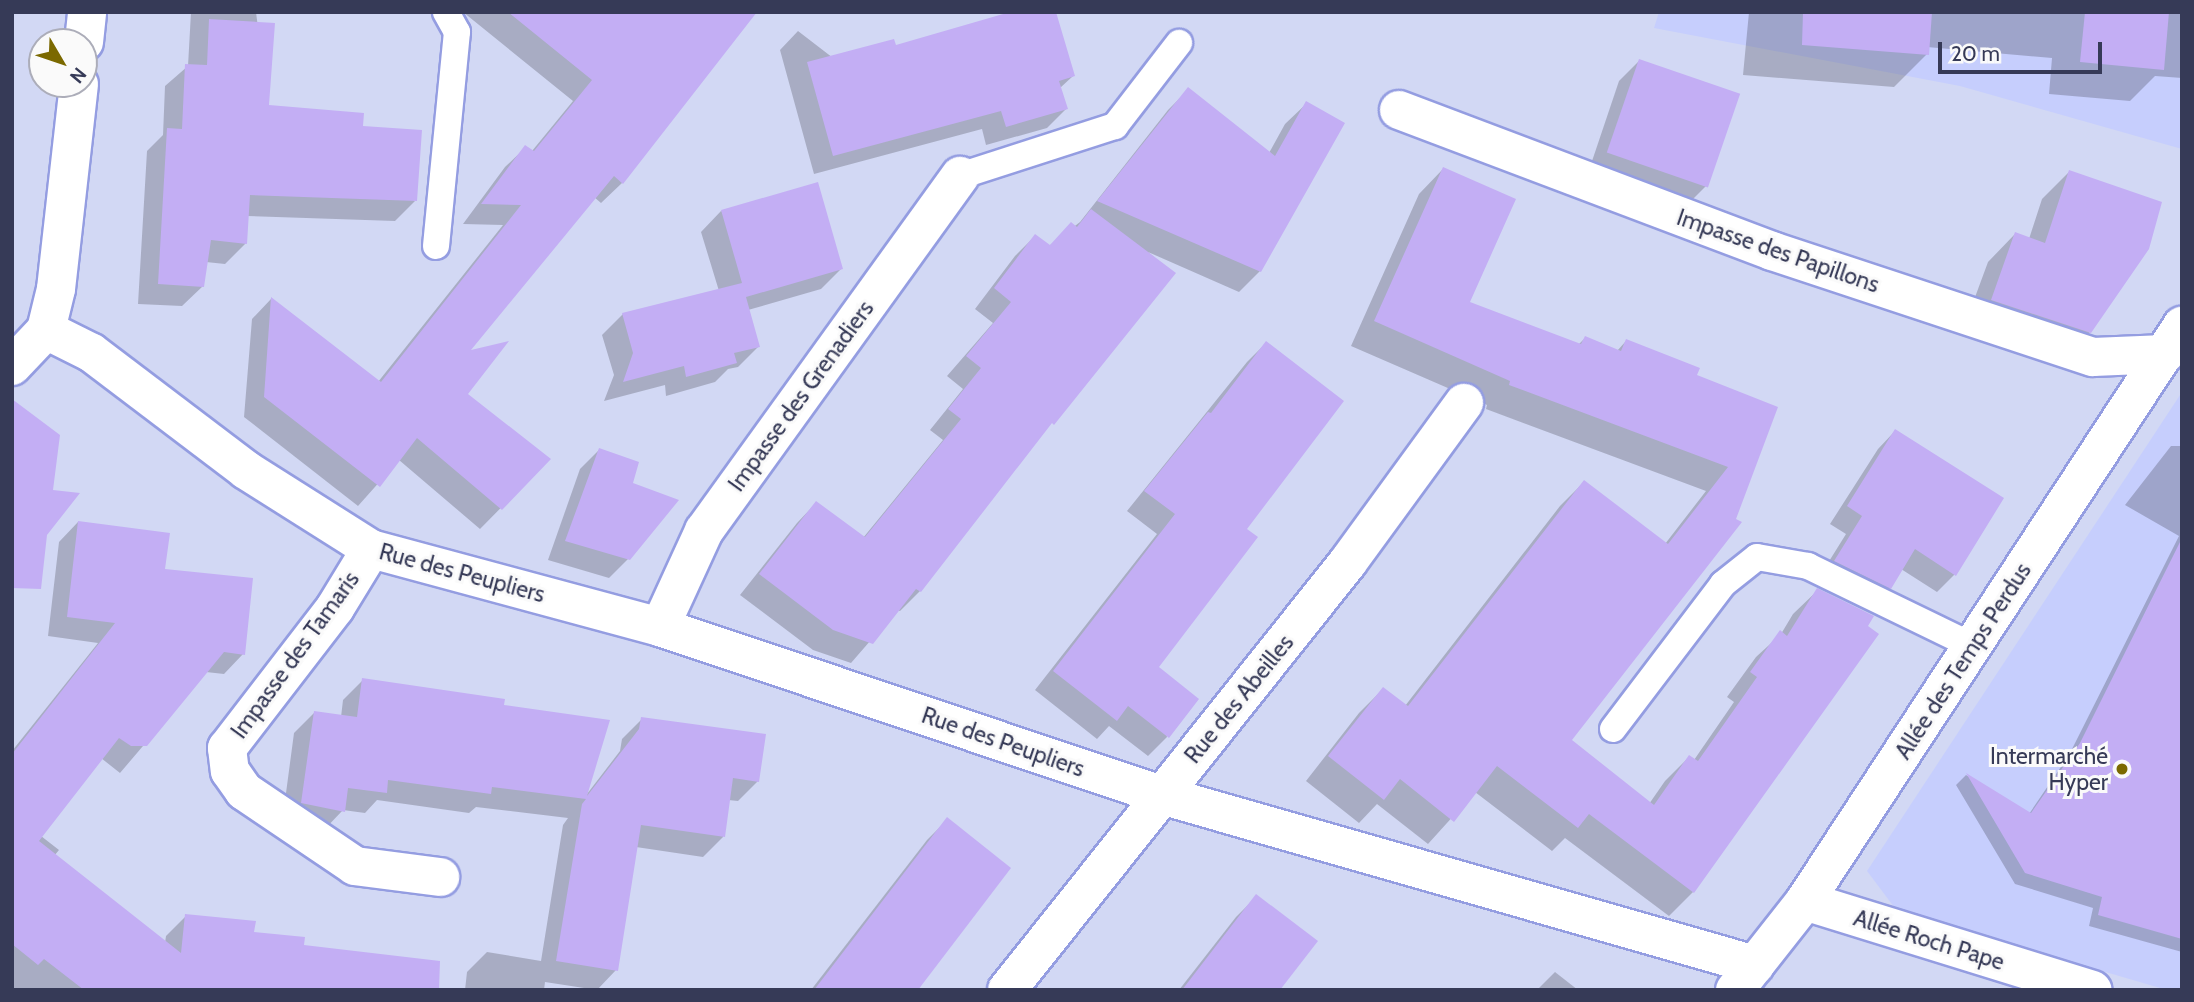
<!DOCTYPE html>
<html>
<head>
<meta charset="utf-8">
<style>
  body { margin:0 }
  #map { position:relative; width:2194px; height:1002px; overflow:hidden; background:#d2d8f4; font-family:Cabin,sans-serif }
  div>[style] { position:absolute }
  .built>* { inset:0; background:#c6cefd }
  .shadow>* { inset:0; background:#0003 }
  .building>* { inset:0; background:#c3aef4; transform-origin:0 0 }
  .roads { filter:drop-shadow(2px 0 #949de1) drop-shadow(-2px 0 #949de1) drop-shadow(0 2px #949de1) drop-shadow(0 -2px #949de1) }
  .lane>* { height:26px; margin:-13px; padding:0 13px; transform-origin:13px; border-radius:13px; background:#fff }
  .street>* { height:38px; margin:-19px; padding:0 19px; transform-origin:19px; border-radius:19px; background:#fff }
  .dots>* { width:19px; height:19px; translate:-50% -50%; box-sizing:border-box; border:4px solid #fafafa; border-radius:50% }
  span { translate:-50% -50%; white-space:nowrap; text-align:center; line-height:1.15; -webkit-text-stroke:6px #fafafa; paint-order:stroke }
  .street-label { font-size:23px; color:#363a57 }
  .poi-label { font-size:23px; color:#363a57 }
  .right { translate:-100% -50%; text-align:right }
  .frame { position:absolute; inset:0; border:14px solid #363a57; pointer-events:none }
  .north { position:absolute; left:28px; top:28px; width:70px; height:70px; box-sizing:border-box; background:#fafafa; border:2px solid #acadb9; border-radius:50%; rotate:129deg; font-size:19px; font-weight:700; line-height:28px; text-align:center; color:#363a57 }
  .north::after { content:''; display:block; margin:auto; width:24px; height:32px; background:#7b6900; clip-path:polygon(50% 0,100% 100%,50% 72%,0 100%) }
  .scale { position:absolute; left:1938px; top:42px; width:164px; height:32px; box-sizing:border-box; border:4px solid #363a57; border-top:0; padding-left:9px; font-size:21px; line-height:24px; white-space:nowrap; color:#363a57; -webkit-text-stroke:5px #fafafa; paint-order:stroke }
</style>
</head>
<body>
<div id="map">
  <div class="built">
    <div style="clip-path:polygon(1659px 12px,2182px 12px,2182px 149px,1960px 86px,1654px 28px)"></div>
    <div style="clip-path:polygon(2182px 392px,2182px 990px,2167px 990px,1897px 911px,1867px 871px)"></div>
  </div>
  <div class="shadow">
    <div style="clip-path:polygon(191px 12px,256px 12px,268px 107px,415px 201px,395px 221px,247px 216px,246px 243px,225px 264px,206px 262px,203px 286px,182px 306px,138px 304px,147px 151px,163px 135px,165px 86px,188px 66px)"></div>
    <div style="clip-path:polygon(463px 12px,755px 12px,622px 183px,601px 203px,594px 197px,466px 353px,465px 394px,549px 459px,480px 529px,399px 460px,358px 506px,244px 417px,252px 319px,271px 299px,378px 382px,503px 225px,463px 224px,505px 167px,526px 147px,532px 151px,573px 101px)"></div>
    <div style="clip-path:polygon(1749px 12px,2182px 12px,2182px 78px,2155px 76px,2130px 101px,2049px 94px,2052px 58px,1927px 47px,1927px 54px,1894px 87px,1743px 75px)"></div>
    <div style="clip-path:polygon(798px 31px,850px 71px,1073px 76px,1060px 88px,1066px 109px,1047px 128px,986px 145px,982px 129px,814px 174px,780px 50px)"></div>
    <div style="clip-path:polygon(1639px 61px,1706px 186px,1686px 206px,1588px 173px,1619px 81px)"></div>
    <div style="clip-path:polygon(1189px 89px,1269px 153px,1285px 124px,1306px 104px,1260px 271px,1239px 292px,1148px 252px,1174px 274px,1036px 441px,920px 591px,900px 611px,897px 610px,851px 663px,813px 650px,740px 595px,797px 523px,816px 503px,863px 538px,943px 440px,930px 430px,963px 389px,947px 376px,993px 323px,975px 309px,1015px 256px,1035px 236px,1049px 246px,1080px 222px,1168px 110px)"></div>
    <div style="clip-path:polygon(1443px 169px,1468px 303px,1578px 345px,1585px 338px,1617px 351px,1626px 341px,1695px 376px,1775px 408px,1570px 741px,1649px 804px,1665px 781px,1689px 757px,1694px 760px,1734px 702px,1727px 697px,1756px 657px,1781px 634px,1793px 614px,1818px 590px,1693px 892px,1669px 916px,1565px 838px,1552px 851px,1475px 792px,1428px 844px,1377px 804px,1359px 823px,1306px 781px,1359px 713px,1383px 689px,1405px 706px,1560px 506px,1584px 482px,1665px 544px,1706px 491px,1486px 409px,1487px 405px,1351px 346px,1419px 194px)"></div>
    <div style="clip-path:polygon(2069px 172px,2090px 332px,2062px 360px,1964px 327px,1988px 262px,2015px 234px,2029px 239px,2042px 199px)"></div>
    <div style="clip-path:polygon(721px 211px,841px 269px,821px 289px,748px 310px,758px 347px,738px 367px,728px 369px,715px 382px,666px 396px,665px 385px,604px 401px,614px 375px,602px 335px,623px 314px,719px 291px,701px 232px)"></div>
    <div style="clip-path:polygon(1266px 343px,1244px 529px,1156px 667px,1167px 737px,1148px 756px,1109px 726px,1097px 739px,1035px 690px,1157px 534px,1127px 511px,1247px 362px)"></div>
    <div style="clip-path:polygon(1895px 431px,1955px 574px,1937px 592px,1901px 569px,1890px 588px,1872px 605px,1818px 579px,1846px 534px,1830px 524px,1878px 449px)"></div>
    <div style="clip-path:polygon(2171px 446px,2182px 446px,2182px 952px,2089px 926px,2093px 908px,2015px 884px,1956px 785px,1966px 775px,2029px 814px,2069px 755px,2179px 536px,2125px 505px)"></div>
    <div style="clip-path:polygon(599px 450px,628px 559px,609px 578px,548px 560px,580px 469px)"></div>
    <div style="clip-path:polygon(78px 522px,163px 570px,243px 654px,224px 674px,206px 672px,120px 773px,101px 758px,41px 836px,59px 850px,54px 856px,165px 943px,166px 936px,186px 916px,302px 946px,393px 990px,12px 990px,12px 751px,98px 643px,48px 636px,59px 542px)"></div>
    <div style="clip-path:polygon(363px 680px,502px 706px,587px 794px,620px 751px,622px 739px,642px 719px,758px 781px,738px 801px,728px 800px,723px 837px,703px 857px,636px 847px,616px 970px,597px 990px,545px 982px,544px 990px,465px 990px,467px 972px,487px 952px,541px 961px,563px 825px,568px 818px,476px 807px,469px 813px,377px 800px,365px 813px,343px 810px,323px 831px,282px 823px,294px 733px,314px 713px,341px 717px,343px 700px)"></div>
    <div style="clip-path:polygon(947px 820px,917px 990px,811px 990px,927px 840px)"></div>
    <div style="clip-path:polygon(1257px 896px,1278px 990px,1179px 990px,1236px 917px)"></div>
    <div style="clip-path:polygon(1555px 972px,1578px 990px,1537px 990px)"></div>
  </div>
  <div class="building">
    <div style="clip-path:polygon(508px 12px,757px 12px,623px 184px,614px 176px,471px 350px,509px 341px,468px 394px,551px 459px,502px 510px,417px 438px,380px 487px,264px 397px,271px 297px,381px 382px,521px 205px,481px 204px,525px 145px,534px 151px,592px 80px)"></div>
    <div style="clip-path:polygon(1010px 12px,1056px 12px,1075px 76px,1059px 81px,1068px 109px,1006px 127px,1001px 111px,833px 156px,807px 62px,894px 39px,896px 45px)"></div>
    <div style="clip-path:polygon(1803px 12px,1932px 12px,1929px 55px,1802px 45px)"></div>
    <div style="clip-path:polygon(2085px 12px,2169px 12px,2164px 70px,2080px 62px)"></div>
    <div style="clip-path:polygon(209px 19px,275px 23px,269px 105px,364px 113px,363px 126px,422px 130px,417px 201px,250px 195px,247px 244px,211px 240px,204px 287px,158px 284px,167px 128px,182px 129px,185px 64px,207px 65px)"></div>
    <div style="left:1639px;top:59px;width:107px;height:99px;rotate:19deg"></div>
    <div style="clip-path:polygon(1188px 87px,1275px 156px,1306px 101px,1345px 123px,1261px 272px,1097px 201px)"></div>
    <div style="clip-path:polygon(1443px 167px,1516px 199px,1470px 302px,1581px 344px,1585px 336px,1621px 351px,1626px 339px,1700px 368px,1697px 375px,1778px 407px,1736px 519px,1742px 522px,1572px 740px,1654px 805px,1689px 755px,1698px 761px,1757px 677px,1750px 672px,1780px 630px,1787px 636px,1817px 588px,1874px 616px,1868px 626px,1879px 634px,1694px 893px,1589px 814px,1578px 828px,1497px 766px,1454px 822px,1400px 779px,1384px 800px,1328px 756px,1383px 687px,1408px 706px,1584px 480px,1668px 544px,1728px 467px,1509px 385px,1510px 381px,1374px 321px)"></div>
    <div style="clip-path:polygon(2069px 170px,2162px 202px,2149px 249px,2091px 333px,1991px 300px,2015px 232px,2045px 243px)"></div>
    <div style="clip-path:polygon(818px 182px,843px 269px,746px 297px,760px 347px,734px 353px,737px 363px,686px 377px,684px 366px,623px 382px,633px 353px,622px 313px,742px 283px,721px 210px)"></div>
    <div style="clip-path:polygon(1091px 209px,1176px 273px,1054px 425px,1052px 423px,921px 592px,916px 589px,873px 644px,833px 630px,759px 574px,816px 501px,865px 537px,961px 419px,948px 409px,981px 368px,966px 356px,1011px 302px,994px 288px,1035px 234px,1050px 245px,1071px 222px,1077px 227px)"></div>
    <div style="clip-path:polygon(1266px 341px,1344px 401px,1247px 529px,1258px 537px,1159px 667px,1199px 699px,1169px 738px,1128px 706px,1117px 721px,1053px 671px,1175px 514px,1144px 491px,1208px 412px,1211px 413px)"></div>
    <div style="clip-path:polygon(12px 399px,60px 435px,53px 490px,80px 493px,47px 535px,41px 589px,12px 588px)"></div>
    <div style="clip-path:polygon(1895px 429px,2004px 498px,1956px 576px,1915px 549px,1891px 589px,1834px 561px,1862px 516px,1847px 506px)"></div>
    <div style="clip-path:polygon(599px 448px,639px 462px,633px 483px,679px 500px,630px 560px,565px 541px)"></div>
    <div style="clip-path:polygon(78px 521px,170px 533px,165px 569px,253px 578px,245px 655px,224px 652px,147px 746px,131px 746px,119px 738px,39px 841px,181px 953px,185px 914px,256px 921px,254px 932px,305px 937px,304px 945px,440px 961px,439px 990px,84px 990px,44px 959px,38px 965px,12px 944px,12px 754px,115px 623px,67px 617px)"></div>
    <div style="clip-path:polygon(2182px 538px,2182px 939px,2098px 915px,2102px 897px,2025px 873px,1966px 773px,2031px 813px,2080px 743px)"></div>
    <div style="clip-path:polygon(362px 678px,505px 699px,504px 705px,610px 720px,587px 796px,639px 729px,641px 717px,766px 734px,759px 782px,733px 778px,725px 837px,641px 825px,618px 971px,556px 961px,582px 804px,586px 799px,492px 787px,491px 794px,388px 780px,387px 793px,348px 788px,345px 812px,301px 803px,314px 711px,357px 717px)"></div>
    <div style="clip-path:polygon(947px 817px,1011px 868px,918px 990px,814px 990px)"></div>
    <div style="clip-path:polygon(1256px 894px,1318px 941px,1280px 990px,1182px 990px)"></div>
  </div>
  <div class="roads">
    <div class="lane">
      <div style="left:960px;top:176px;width:163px;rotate:-17.9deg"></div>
      <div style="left:1115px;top:126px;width:105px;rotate:-52.4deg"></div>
      <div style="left:436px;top:246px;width:215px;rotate:-84.4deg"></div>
      <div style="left:457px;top:32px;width:23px;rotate:-119deg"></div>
      <div style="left:1613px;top:729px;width:182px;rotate:-52.8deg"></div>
      <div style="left:1723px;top:584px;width:43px;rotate:-38.5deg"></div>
      <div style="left:1757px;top:557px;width:52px;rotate:10deg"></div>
      <div style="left:1808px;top:566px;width:183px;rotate:25.9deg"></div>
    </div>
    <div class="street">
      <div style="left:84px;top:42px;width:30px;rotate:-84deg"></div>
      <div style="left:79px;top:84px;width:206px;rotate:96.4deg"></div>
      <div style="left:56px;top:289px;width:42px;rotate:103.7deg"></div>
      <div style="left:46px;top:330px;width:51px;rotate:26.6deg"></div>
      <div style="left:92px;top:353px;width:193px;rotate:37.2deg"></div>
      <div style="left:246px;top:470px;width:148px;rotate:32.3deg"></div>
      <div style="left:371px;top:549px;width:299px;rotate:15.1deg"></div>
      <div style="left:660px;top:627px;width:528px;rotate:18.54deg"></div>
      <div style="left:1161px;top:795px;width:618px;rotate:15.97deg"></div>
      <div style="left:1399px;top:110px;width:399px;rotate:20.7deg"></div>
      <div style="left:1772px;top:251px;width:338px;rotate:18.3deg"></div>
      <div style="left:2093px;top:357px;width:72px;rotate:-2.4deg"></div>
      <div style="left:12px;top:366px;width:50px;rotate:-46.6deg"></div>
      <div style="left:371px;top:549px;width:69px;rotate:121.4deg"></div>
      <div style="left:335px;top:608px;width:177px;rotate:127.6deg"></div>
      <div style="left:227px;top:748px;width:23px;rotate:83deg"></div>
      <div style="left:230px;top:771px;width:24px;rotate:55deg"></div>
      <div style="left:244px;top:791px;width:134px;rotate:34deg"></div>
      <div style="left:355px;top:866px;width:86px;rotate:7.4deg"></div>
      <div style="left:660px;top:627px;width:106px;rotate:-65.4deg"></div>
      <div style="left:704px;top:531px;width:438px;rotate:-54.2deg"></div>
      <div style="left:1805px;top:901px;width:301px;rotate:17.2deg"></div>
      <div style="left:1007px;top:990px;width:547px;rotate:-51.45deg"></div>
      <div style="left:1348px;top:562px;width:197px;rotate:-53.9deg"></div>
      <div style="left:1735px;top:990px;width:113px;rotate:-51.8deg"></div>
      <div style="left:1805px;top:901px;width:688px;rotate:-56.75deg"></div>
    </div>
  </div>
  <div class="dots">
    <div style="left:2122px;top:769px;background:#7b6900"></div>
  </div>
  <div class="street-label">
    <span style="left:1778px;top:251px;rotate:19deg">Impasse des Papillons</span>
    <span style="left:801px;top:396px;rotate:-54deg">Impasse des Grenadiers</span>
    <span style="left:462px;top:573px;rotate:15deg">Rue des Peupliers</span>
    <span style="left:295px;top:655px;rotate:-54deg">Impasse des Tamaris</span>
    <span style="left:1963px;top:661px;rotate:-57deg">Allée des Temps Perdus</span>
    <span style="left:1239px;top:699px;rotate:-51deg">Rue des Abeilles</span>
    <span style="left:1003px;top:742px;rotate:19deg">Rue des Peupliers</span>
    <span style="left:1929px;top:940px;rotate:17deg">Allée Roch Pape</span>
  </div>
  <div class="poi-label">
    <span class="right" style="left:2108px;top:769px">Intermarché<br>Hyper</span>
  </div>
  <div class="frame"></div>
  <div class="north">N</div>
  <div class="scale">20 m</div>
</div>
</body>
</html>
